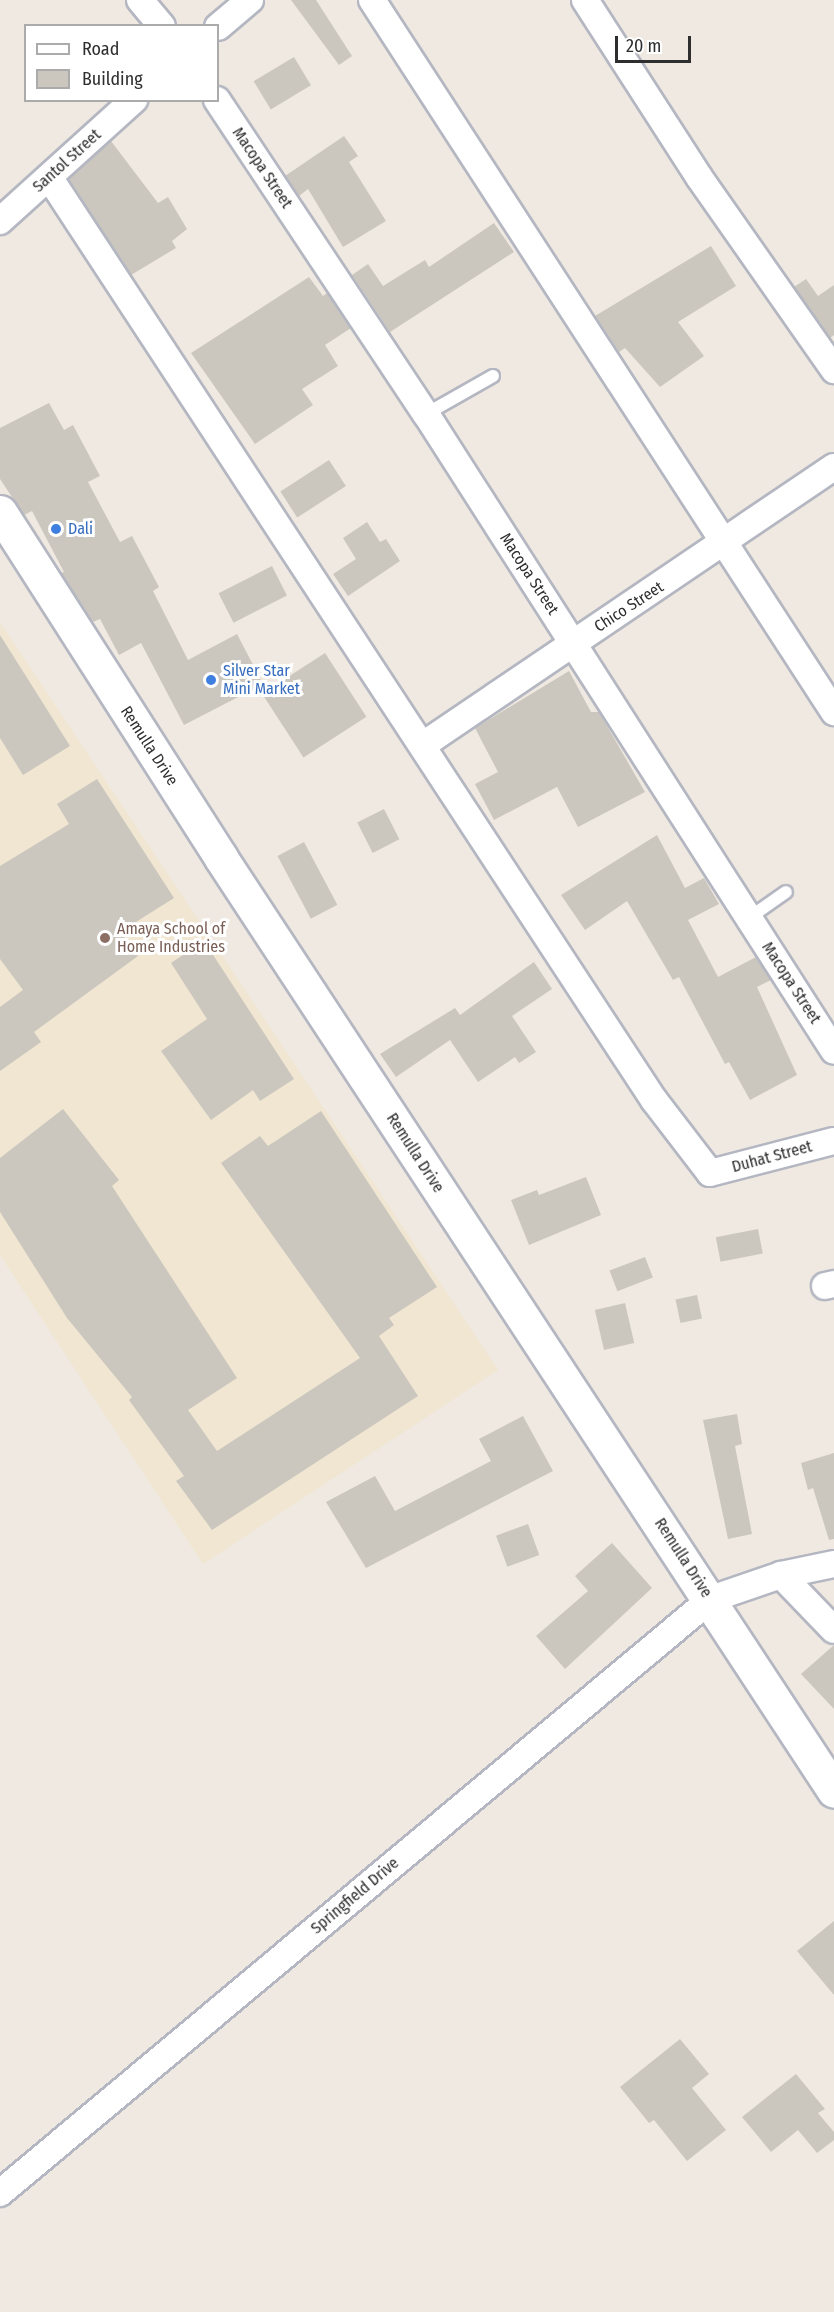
<!DOCTYPE html>
<html>
<head>
<meta charset="utf-8">
<style>
  body { margin:0 }
  #map { position:relative; width:834px; height:2312px; overflow:hidden; background:#efe9e1; font-family:"Fira Sans Condensed",sans-serif }
  div>[style] { position:absolute }
  .education>* { inset:0; background:#f0e6d1 }
  .building>* { inset:0; background:#cbc7bf; transform-origin:0 0 }
  .roads { filter:drop-shadow(2px 0 #b4b7c1) drop-shadow(-2px 0 #b4b7c1) drop-shadow(0 2px #b4b7c1) drop-shadow(0 -2px #b4b7c1) }
  .lane>* { height:12px; margin:-6px; padding:0 6px; transform-origin:6px; border-radius:6px; background:#fff }
  .street>* { height:26px; margin:-13px; padding:0 13px; transform-origin:13px; border-radius:13px; background:#fff }
  .secondary>* { height:33px; margin:-16.5px; padding:0 16.5px; transform-origin:16.5px; border-radius:16.5px; background:#fff }
  .dots>* { width:16px; height:16px; translate:-50% -50%; box-sizing:border-box; border:3px solid #fff; border-radius:50% }
  span { translate:-50% -50%; white-space:nowrap; text-align:center; line-height:1.15; -webkit-text-stroke:6px #fff; paint-order:stroke }
  .street-label { font-size:16px; color:#2e2e2e }
  .shop-label { font-size:16px; color:#366cbe }
  .left { translate:0 -50%; text-align:left }
  .education-label { font-size:16px; color:#785e54 }
  .legend { position:absolute; left:24px; top:24px; width:195px; height:78px; box-sizing:border-box; background:#fff; border:2px solid #ababab; margin:0; padding:8px 10px; list-style:none; font-size:18px; color:#2e2e2e }
  .legend li { display:flex; align-items:center; gap:12px; height:30px }
  .legend b { width:30px; border:2px solid #ababab }
  .scale { position:absolute; left:615px; top:36px; width:76px; height:27px; box-sizing:border-box; border:3px solid #2e2e2e; border-top:0; padding-left:8px; font-size:18px; line-height:21px; white-space:nowrap; color:#2e2e2e; -webkit-text-stroke:4px #fff; paint-order:stroke }
</style>
</head>
<body>
<div id="map">
  <div class="education">
    <div style="clip-path:polygon(0 622px,498px 1370px,203px 1564px,0 1255px)"></div>
  </div>
  <div class="building">
    <div style="clip-path:polygon(291px 0,316px 0,352px 56px,339px 65px)"></div>
    <div style="left:294px;top:57px;width:33px;height:47px;rotate:59deg"></div>
    <div style="clip-path:polygon(344px 136px,358px 156px,349px 162px,386px 221px,343px 247px,308px 189px,299px 196px,285px 176px)"></div>
    <div style="clip-path:polygon(111px 141px,158px 203px,168px 197px,187px 229px,172px 241px,176px 248px,131px 275px,68px 179px)"></div>
    <div style="clip-path:polygon(494px 223px,514px 252px,390px 332px,352px 275px,368px 264px,383px 286px,425px 260px,429px 267px)"></div>
    <div style="clip-path:polygon(711px 246px,736px 286px,678px 322px,704px 356px,660px 387px,625px 348px,619px 352px,595px 316px)"></div>
    <div style="clip-path:polygon(309px 277px,323px 296px,327px 293px,351px 328px,325px 345px,338px 366px,302px 389px,313px 405px,255px 444px,191px 353px)"></div>
    <div style="clip-path:polygon(806px 279px,818px 296px,834px 285px,834px 335px,830px 338px,794px 287px)"></div>
    <div style="clip-path:polygon(49px 403px,64px 430px,73px 425px,100px 476px,88px 482px,120px 542px,132px 536px,159px 587px,153px 591px,188px 660px,237px 634px,263px 684px,184px 725px,141px 643px,119px 655px,100px 619px,93px 622px,61px 573px,64px 572px,32px 511px,24px 515px,0 479px,0 428px)"></div>
    <div style="left:329px;top:460px;width:31px;height:58px;rotate:57deg"></div>
    <div style="clip-path:polygon(367px 522px,380px 542px,386px 539px,400px 561px,348px 596px,333px 574px,356px 559px,343px 538px)"></div>
    <div style="left:272px;top:566px;width:33px;height:60px;rotate:63deg"></div>
    <div style="clip-path:polygon(0 635px,70px 746px,23px 775px,0 738px)"></div>
    <div style="left:325px;top:653px;width:76px;height:75px;rotate:57deg"></div>
    <div style="clip-path:polygon(569px 671px,591px 712px,599px 712px,645px 792px,578px 827px,557px 787px,494px 820px,475px 784px,498px 772px,475px 728px)"></div>
    <div style="clip-path:polygon(97px 779px,174px 898px,120px 932px,138px 956px,34px 1032px,41px 1042px,0 1071px,0 1007px,23px 990px,0 959px,0 866px,69px 824px,57px 804px)"></div>
    <div style="left:384px;top:809px;width:34px;height:30px;rotate:63deg"></div>
    <div style="clip-path:polygon(657px 835px,685px 888px,704px 878px,719px 904px,688px 920px,718px 977px,756px 957px,771px 980px,757px 987px,797px 1075px,750px 1100px,729px 1062px,725px 1064px,679px 977px,673px 980px,627px 901px,585px 930px,561px 895px)"></div>
    <div style="left:304px;top:842px;width:71px;height:30px;rotate:62deg"></div>
    <div style="clip-path:polygon(204px 941px,294px 1079px,260px 1101px,253px 1090px,211px 1120px,161px 1051px,207px 1019px,171px 963px)"></div>
    <div style="clip-path:polygon(534px 962px,552px 989px,512px 1016px,536px 1052px,519px 1063px,515px 1057px,478px 1082px,450px 1040px,396px 1077px,380px 1054px,455px 1008px,460px 1015px)"></div>
    <div style="clip-path:polygon(63px 1109px,119px 1180px,112px 1186px,237px 1378px,188px 1410px,217px 1451px,360px 1358px,221px 1163px,260px 1136px,268px 1146px,321px 1111px,437px 1287px,389px 1318px,394px 1325px,379px 1336px,418px 1396px,212px 1530px,176px 1481px,184px 1476px,129px 1400px,132px 1397px,67px 1318px,0 1212px,0 1158px)"></div>
    <div style="clip-path:polygon(586px 1177px,601px 1215px,529px 1245px,511px 1200px,537px 1190px,539px 1195px)"></div>
    <div style="left:758px;top:1229px;width:25px;height:43px;rotate:79deg"></div>
    <div style="left:645px;top:1257px;width:22px;height:38px;rotate:69deg"></div>
    <div style="left:697px;top:1295px;width:24px;height:22px;rotate:78deg"></div>
    <div style="left:625px;top:1303px;width:41px;height:31px;rotate:77deg"></div>
    <div style="clip-path:polygon(737px 1414px,742px 1444px,735px 1446px,752px 1534px,728px 1539px,703px 1420px)"></div>
    <div style="clip-path:polygon(523px 1416px,553px 1471px,366px 1568px,326px 1502px,375px 1476px,395px 1511px,491px 1461px,479px 1439px)"></div>
    <div style="clip-path:polygon(834px 1453px,834px 1539px,829px 1540px,813px 1488px,808px 1490px,801px 1463px)"></div>
    <div style="left:528px;top:1524px;width:33px;height:34px;rotate:70deg"></div>
    <div style="clip-path:polygon(612px 1543px,652px 1588px,565px 1669px,536px 1636px,588px 1591px,575px 1576px)"></div>
    <div style="clip-path:polygon(834px 1645px,834px 1709px,801px 1674px)"></div>
    <div style="clip-path:polygon(834px 1921px,834px 1995px,797px 1951px)"></div>
    <div style="clip-path:polygon(680px 2039px,709px 2074px,692px 2088px,726px 2130px,687px 2161px,654px 2120px,649px 2123px,620px 2087px)"></div>
    <div style="clip-path:polygon(796px 2074px,825px 2109px,818px 2113px,834px 2132px,834px 2140px,817px 2153px,798px 2130px,771px 2152px,742px 2117px)"></div>
  </div>
  <div class="roads">
    <div class="lane">
      <div style="left:426px;top:414px;width:77px;rotate:-29.6deg"></div>
      <div style="left:749px;top:918px;width:45px;rotate:-35.1deg"></div>
    </div>
    <div class="street">
      <div style="left:140px;top:0;width:34px;rotate:50deg"></div>
      <div style="left:372px;top:0;width:849px;rotate:57.02deg"></div>
      <div style="left:585px;top:0;width:211px;rotate:57.2deg"></div>
      <div style="left:699px;top:177px;width:236px;rotate:55deg"></div>
      <div style="left:218px;top:27px;width:42px;rotate:-40.2deg"></div>
      <div style="left:217px;top:100px;width:377px;rotate:56.4deg"></div>
      <div style="left:426px;top:414px;width:756px;rotate:57.36deg"></div>
      <div style="left:49px;top:177px;width:1104px;rotate:56.76deg"></div>
      <div style="left:654px;top:1100px;width:92px;rotate:52.5deg"></div>
      <div style="left:710px;top:1173px;width:128px;rotate:-14.5deg"></div>
      <div style="left:0;top:221px;width:181px;rotate:-42.1deg"></div>
      <div style="left:423px;top:745px;width:496px;rotate:-34.1deg"></div>
      <div style="left:825px;top:1286px;width:9px;rotate:-13deg"></div>
      <div style="left:781px;top:1575px;width:76px;rotate:46.1deg"></div>
      <div style="left:0;top:2193px;width:926px;rotate:-39.88deg"></div>
      <div style="left:711px;top:1599px;width:74px;rotate:-18.9deg"></div>
      <div style="left:781px;top:1575px;width:54px;rotate:-11.7deg"></div>
    </div>
    <div class="secondary">
      <div style="left:0;top:512px;width:411px;rotate:57.4deg"></div>
      <div style="left:221px;top:858px;width:1116px;rotate:56.69deg"></div>
    </div>
  </div>
  <div class="dots">
    <div style="left:56px;top:529px;background:#3f7fe0"></div>
    <div style="left:211px;top:680px;background:#3f7fe0"></div>
    <div style="left:105px;top:938px;background:#8d6e63"></div>
  </div>
  <div class="street-label">
    <span style="left:67px;top:161px;rotate:-42deg">Santol Street</span>
    <span style="left:262px;top:168px;rotate:56deg">Macopa Street</span>
    <span style="left:529px;top:574px;rotate:57deg">Macopa Street</span>
    <span style="left:629px;top:607px;rotate:-33deg">Chico Street</span>
    <span style="left:149px;top:746px;rotate:57deg">Remulla Drive</span>
    <span style="left:791px;top:983px;rotate:57deg">Macopa Street</span>
    <span style="left:415px;top:1153px;rotate:57deg">Remulla Drive</span>
    <span style="left:772px;top:1157px;rotate:-15deg">Duhat Street</span>
    <span style="left:683px;top:1558px;rotate:57deg">Remulla Drive</span>
    <span style="left:355px;top:1896px;rotate:-40deg">Springfield Drive</span>
  </div>
  <div class="shop-label">
    <span class="left" style="left:68px;top:529px">Dali</span>
    <span class="left" style="left:223px;top:680px">Silver Star<br>Mini Market</span>
  </div>
  <div class="education-label">
    <span class="left" style="left:117px;top:938px">Amaya School of<br>Home Industries</span>
  </div>
  <ul class="legend">
  <li><b style="height:8px;background:#fff"></b>Road</li>
  <li><b style="height:16px;background:#cbc7bf"></b>Building</li>
  </ul>
  <div class="scale">20 m</div>
</div>
</body>
</html>
